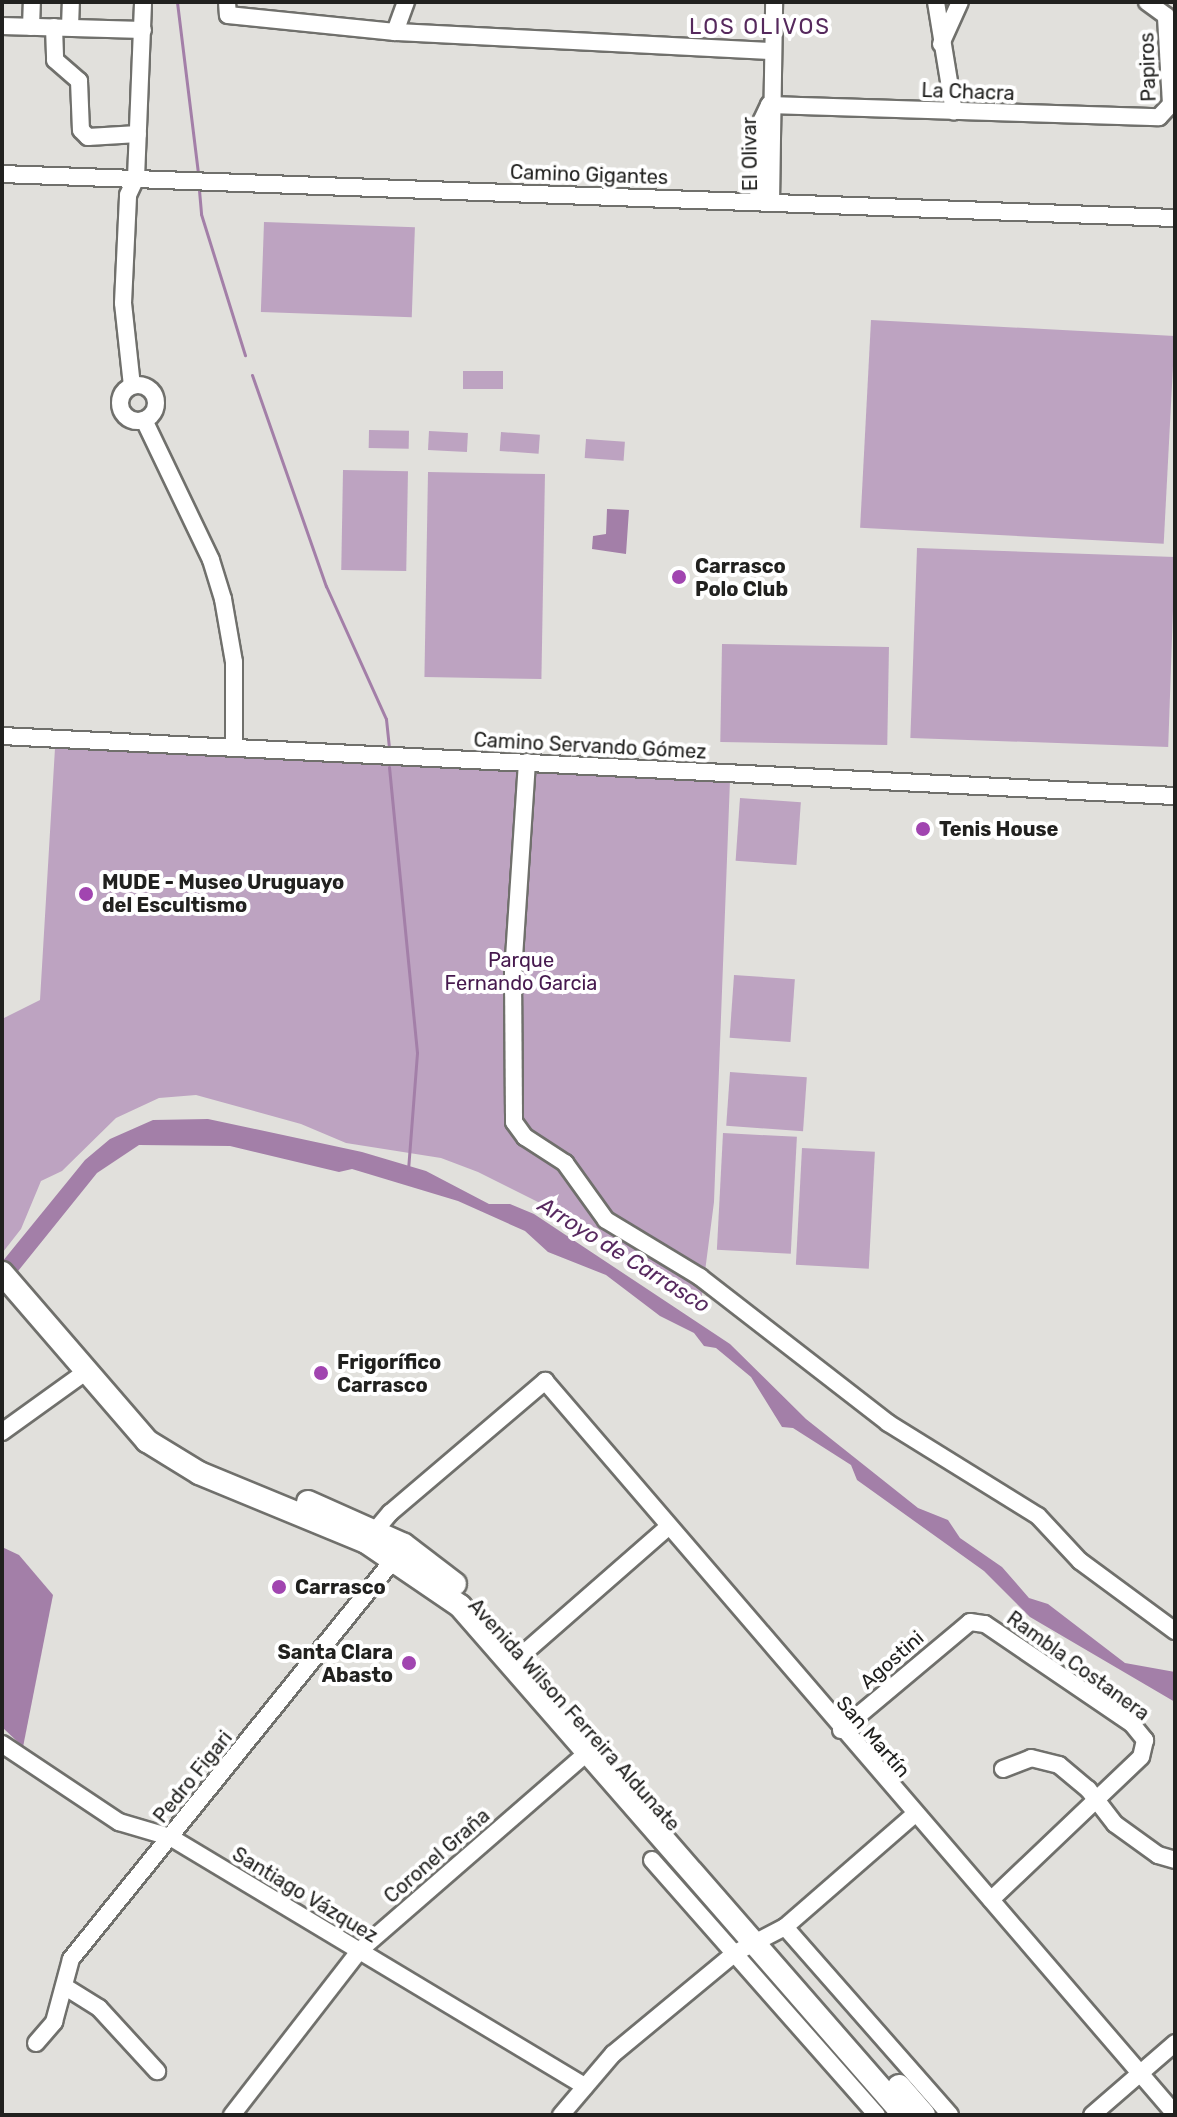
<!DOCTYPE html>
<html>
<head>
<meta charset="utf-8">
<style>
  body { margin:0 }
  #map { position:relative; width:1177px; height:2117px; overflow:hidden; background:#e1e0dc; font-family:Rubik,sans-serif }
  div>[style] { position:absolute }
  .green>* { inset:0; background:#bda3c1; transform-origin:0 0 }
  .water>* { inset:0; background:#a37fa8 }
  .stream>* { height:3px; margin:-1.5px; padding:0 1.5px; transform-origin:1.5px; border-radius:1.5px; background:#a37fa8 }
  .roads { filter:drop-shadow(2px 0 #70706c) drop-shadow(-2px 0 #70706c) drop-shadow(0 2px #70706c) drop-shadow(0 -2px #70706c) }
  .minor>* { height:16px; margin:-8px; padding:0 8px; transform-origin:8px; border-radius:8px; background:#fff }
  .minor>.ring { margin:-8px; padding:0; box-sizing:content-box; background:none; border:16px solid #fff; border-radius:50% }
  .major>* { height:22px; margin:-11px; padding:0 11px; transform-origin:11px; border-radius:11px; background:#fff }
  .dots>* { width:22px; height:22px; translate:-50% -50%; box-sizing:border-box; border:4px solid #fff; border-radius:50% }
  span { translate:-50% -50%; white-space:nowrap; text-align:center; line-height:1.15; -webkit-text-stroke:8px #fff; paint-order:stroke }
  .street-label { font-size:20px; color:#21211f }
  .poi-label { font-size:20px; color:#21211f; font-weight:700 }
  .left { translate:0 -50%; text-align:left }
  .right { translate:-100% -50%; text-align:right }
  .park-label { font-size:20px; color:#46194e }
  .neighbourhood-label { font-size:22px; color:#56295d; letter-spacing:2px }
  .water-label { font-size:22px; color:#57295f; font-style:italic }
  .frame { position:absolute; inset:0; border:4px solid #21211f; pointer-events:none }
</style>
</head>
<body>
<div id="map">
  <div class="green">
    <div style="left:264px;top:222px;width:151px;height:90px;rotate:2deg"></div>
    <div style="left:871px;top:320px;width:304px;height:208px;rotate:3deg"></div>
    <div style="left:463px;top:371px;width:40px;height:18px"></div>
    <div style="left:369px;top:430px;width:40px;height:18px;rotate:1deg"></div>
    <div style="left:429px;top:431px;width:39px;height:19px;rotate:3deg"></div>
    <div style="left:501px;top:432px;width:39px;height:19px;rotate:4deg"></div>
    <div style="left:586px;top:439px;width:39px;height:19px;rotate:4deg"></div>
    <div style="left:343px;top:470px;width:65px;height:100px;rotate:1deg"></div>
    <div style="left:428px;top:472px;width:117px;height:205px;rotate:1deg"></div>
    <div style="left:917px;top:548px;width:258px;height:190px;rotate:2deg"></div>
    <div style="left:722px;top:644px;width:167px;height:98px;rotate:1deg"></div>
    <div style="clip-path:polygon(55px 748px,730px 780px,714px 1202px,700px 1310px,556px 1211px,478px 1172px,441px 1158px,346px 1143px,301px 1124px,196px 1095px,159px 1098px,116px 1118px,62px 1171px,41px 1181px,21px 1229px,3px 1252px,2px 1019px,40px 1000px)"></div>
    <div style="left:740px;top:798px;width:61px;height:63px;rotate:4deg"></div>
    <div style="left:734px;top:975px;width:61px;height:63px;rotate:4deg"></div>
    <div style="left:730px;top:1072px;width:77px;height:54px;rotate:4deg"></div>
    <div style="left:723px;top:1133px;width:74px;height:117px;rotate:3deg"></div>
    <div style="left:802px;top:1148px;width:73px;height:117px;rotate:3deg"></div>
  </div>
  <div class="water">
    <div style="clip-path:polygon(607px 509px,629px 510px,626px 554px,592px 549px,593px 536px,606px 534px)"></div>
    <div style="clip-path:polygon(208px 1119px,362px 1152px,426px 1171px,489px 1204px,510px 1204px,534px 1214px,730px 1344px,806px 1419px,918px 1508px,948px 1520px,960px 1538px,1002px 1567px,1029px 1598px,1048px 1604px,1125px 1663px,1175px 1672px,1175px 1702px,1030px 1617px,984px 1571px,857px 1480px,851px 1465px,793px 1428px,782px 1427px,751px 1377px,716px 1348px,704px 1346px,694px 1333px,660px 1316px,606px 1275px,548px 1252px,525px 1231px,458px 1201px,352px 1169px,339px 1172px,230px 1146px,139px 1145px,97px 1173px,2px 1291px,2px 1262px,85px 1160px,110px 1139px,153px 1120px)"></div>
    <div style="clip-path:polygon(2px 1547px,19px 1555px,53px 1595px,23px 1747px,2px 1727px)"></div>
  </div>
  <div class="stream">
    <div style="left:177px;top:2px;width:172px;rotate:83deg"></div>
    <div style="left:199px;top:190px;width:24px;rotate:85deg"></div>
    <div style="left:201px;top:214px;width:148px;rotate:72.7deg"></div>
    <div style="left:252px;top:375px;width:224px;rotate:70.7deg"></div>
    <div style="left:326px;top:586px;width:146px;rotate:65.7deg"></div>
    <div style="left:386px;top:719px;width:30px;rotate:84deg"></div>
    <div style="left:389px;top:767px;width:287px;rotate:84.4deg"></div>
    <div style="left:417px;top:1053px;width:117px;rotate:94.4deg"></div>
  </div>
  <div class="roads">
    <div class="minor">
      <div style="left:227px;top:2px;width:13px;rotate:86deg"></div>
      <div style="left:228px;top:15px;width:168px;rotate:5.8deg"></div>
      <div style="left:395px;top:32px;width:377px;rotate:2.9deg"></div>
      <div style="left:936px;top:2px;width:111px;rotate:80.7deg"></div>
      <div style="left:1147px;top:2px;width:24px;rotate:36deg"></div>
      <div style="left:2px;top:26px;width:141px;rotate:1.6deg"></div>
      <div style="left:31px;top:27px;width:25px;rotate:-88deg"></div>
      <div style="left:54px;top:27px;width:33px;rotate:88deg"></div>
      <div style="left:55px;top:60px;width:32px;rotate:41deg"></div>
      <div style="left:79px;top:81px;width:49px;rotate:87.7deg"></div>
      <div style="left:81px;top:130px;width:10px;rotate:45deg"></div>
      <div style="left:88px;top:137px;width:50px;rotate:-3.4deg"></div>
      <div style="left:70px;top:27px;width:25px;rotate:-88deg"></div>
      <div style="left:395px;top:32px;width:32px;rotate:-70deg"></div>
      <div style="left:941px;top:44px;width:46px;rotate:-65.7deg"></div>
      <div style="left:769px;top:105px;width:390px;rotate:1.8deg"></div>
      <div style="left:1159px;top:117px;width:18px;rotate:-47deg"></div>
      <div style="left:1171px;top:104px;width:88px;rotate:-93.3deg"></div>
      <div style="left:2px;top:174px;width:1174px;rotate:2.15deg"></div>
      <div style="left:758px;top:201px;width:81px;rotate:-87.2deg"></div>
      <div style="left:762px;top:120px;width:17px;rotate:-65deg"></div>
      <div style="left:771px;top:202px;width:200px;rotate:-89.1deg"></div>
      <div class="ring" style="left:120px;top:385px;width:20px;height:20px"></div>
      <div style="left:132px;top:386px;width:83px;rotate:-96.2deg"></div>
      <div style="left:123px;top:303px;width:108px;rotate:-87.3deg"></div>
      <div style="left:128px;top:195px;width:19px;rotate:-65deg"></div>
      <div style="left:136px;top:178px;width:176px;rotate:-87.7deg"></div>
      <div style="left:144px;top:420px;width:155px;rotate:64.4deg"></div>
      <div style="left:211px;top:560px;width:41px;rotate:72.9deg"></div>
      <div style="left:223px;top:599px;width:64px;rotate:80.1deg"></div>
      <div style="left:234px;top:662px;width:85px;rotate:90deg"></div>
      <div style="left:2px;top:736px;width:1175px;rotate:2.93deg"></div>
      <div style="left:527px;top:762px;width:212px;rotate:93.8deg"></div>
      <div style="left:513px;top:974px;width:148px;rotate:89.6deg"></div>
      <div style="left:514px;top:1122px;width:19px;rotate:54deg"></div>
      <div style="left:525px;top:1137px;width:48px;rotate:33deg"></div>
      <div style="left:565px;top:1163px;width:70px;rotate:54.3deg"></div>
      <div style="left:606px;top:1220px;width:110px;rotate:31.2deg"></div>
      <div style="left:700px;top:1277px;width:238px;rotate:37.8deg"></div>
      <div style="left:888px;top:1423px;width:176px;rotate:31.8deg"></div>
      <div style="left:1038px;top:1516px;width:62px;rotate:47deg"></div>
      <div style="left:1080px;top:1561px;width:118px;rotate:36.4deg"></div>
      <div style="left:2px;top:1432px;width:101px;rotate:-35.7deg"></div>
      <div style="left:369px;top:1538px;width:33px;rotate:-50deg"></div>
      <div style="left:390px;top:1513px;width:204px;rotate:-40.4deg"></div>
      <div style="left:545px;top:1381px;width:967px;rotate:49.32deg"></div>
      <div style="left:524px;top:1653px;width:191px;rotate:-41.2deg"></div>
      <div style="left:841px;top:1730px;width:168px;rotate:-39.9deg"></div>
      <div style="left:970px;top:1622px;width:15px;rotate:8deg"></div>
      <div style="left:985px;top:1624px;width:178px;rotate:34.2deg"></div>
      <div style="left:1132px;top:1724px;width:21px;rotate:51deg"></div>
      <div style="left:1145px;top:1740px;width:17px;rotate:103deg"></div>
      <div style="left:1141px;top:1757px;width:207px;rotate:136.4deg"></div>
      <div style="left:2px;top:1744px;width:141px;rotate:33.7deg"></div>
      <div style="left:119px;top:1822px;width:53px;rotate:16.4deg"></div>
      <div style="left:170px;top:1837px;width:484px;rotate:31deg"></div>
      <div style="left:1003px;top:1769px;width:30px;rotate:-21deg"></div>
      <div style="left:1031px;top:1758px;width:29px;rotate:14deg"></div>
      <div style="left:1059px;top:1765px;width:38px;rotate:40deg"></div>
      <div style="left:1088px;top:1789px;width:44px;rotate:52.4deg"></div>
      <div style="left:1115px;top:1824px;width:53px;rotate:35.8deg"></div>
      <div style="left:1158px;top:1855px;width:18px;rotate:16deg"></div>
      <div style="left:652px;top:1860px;width:340px;rotate:48.6deg"></div>
      <div style="left:785px;top:1927px;width:250px;rotate:48.7deg"></div>
      <div style="left:67px;top:1988px;width:38px;rotate:32deg"></div>
      <div style="left:99px;top:2008px;width:86px;rotate:47.4deg"></div>
      <div style="left:36px;top:2043px;width:28px;rotate:-49deg"></div>
      <div style="left:54px;top:2022px;width:65px;rotate:-74.9deg"></div>
      <div style="left:71px;top:1959px;width:521px;rotate:-51.08deg"></div>
      <div style="left:232px;top:2115px;width:207px;rotate:-52.2deg"></div>
      <div style="left:359px;top:1951px;width:306px;rotate:-41deg"></div>
      <div style="left:561px;top:2115px;width:80px;rotate:-49.6deg"></div>
      <div style="left:613px;top:2054px;width:158px;rotate:-39.6deg"></div>
      <div style="left:735px;top:1953px;width:56px;rotate:-27.5deg"></div>
      <div style="left:785px;top:1927px;width:171px;rotate:-41deg"></div>
      <div style="left:1092px;top:2115px;width:110px;rotate:-40.9deg"></div>
    </div>
    <div class="major">
      <div style="left:2px;top:1273px;width:222px;rotate:49.2deg"></div>
      <div style="left:147px;top:1441px;width:61px;rotate:31.6deg"></div>
      <div style="left:199px;top:1473px;width:181px;rotate:22.4deg"></div>
      <div style="left:366px;top:1542px;width:114px;rotate:34.2deg"></div>
      <div style="left:460px;top:1606px;width:675px;rotate:48.9deg"></div>
      <div style="left:308px;top:1502px;width:105px;rotate:24.1deg"></div>
      <div style="left:404px;top:1545px;width:64px;rotate:37.4deg"></div>
      <div style="left:899px;top:2086px;width:38px;rotate:49deg"></div>
    </div>
  </div>
  <div class="dots">
    <div style="left:679px;top:577px;background:#a145b0"></div>
    <div style="left:923px;top:829px;background:#a145b0"></div>
    <div style="left:86px;top:894px;background:#a145b0"></div>
    <div style="left:321px;top:1373px;background:#a145b0"></div>
    <div style="left:279px;top:1587px;background:#a145b0"></div>
    <div style="left:409px;top:1663px;background:#a145b0"></div>
  </div>
  <div class="street-label">
    <span style="left:1148px;top:67px;rotate:-92deg">Papiros</span>
    <span style="left:968px;top:92px;rotate:2deg">La Chacra</span>
    <span style="left:750px;top:154px;rotate:-91deg">El Olivar</span>
    <span style="left:589px;top:175px;rotate:2deg">Camino Gigantes</span>
    <span style="left:590px;top:746px;rotate:3deg">Camino Servando Gómez</span>
    <span style="left:892px;top:1660px;rotate:-41deg">Agostini</span>
    <span style="left:1078px;top:1666px;rotate:36deg">Rambla Costanera</span>
    <span style="left:574px;top:1715px;rotate:48deg">Avenida Wilson Ferreira Aldunate</span>
    <span style="left:873px;top:1737px;rotate:49deg">San Martín</span>
    <span style="left:193px;top:1777px;rotate:-51deg">Pedro Figari</span>
    <span style="left:437px;top:1856px;rotate:-41deg">Coronel Graña</span>
    <span style="left:305px;top:1895px;rotate:31deg">Santiago Vázquez</span>
  </div>
  <div class="poi-label">
    <span class="left" style="left:695px;top:578px">Carrasco<br>Polo Club</span>
    <span class="left" style="left:939px;top:829px">Tenis House</span>
    <span class="left" style="left:102px;top:894px">MUDE - Museo Uruguayo<br>del Escultismo</span>
    <span class="left" style="left:337px;top:1374px">Frigorífico<br>Carrasco</span>
    <span class="left" style="left:295px;top:1587px">Carrasco</span>
    <span class="right" style="left:393px;top:1664px">Santa Clara<br>Abasto</span>
  </div>
  <div class="park-label">
    <span style="left:521px;top:972px">Parque<br>Fernando Garcia</span>
  </div>
  <div class="neighbourhood-label">
    <span style="left:760px;top:27px">LOS OLIVOS</span>
  </div>
  <div class="water-label">
    <span style="left:624px;top:1255px;rotate:32deg">Arroyo de Carrasco</span>
  </div>
  <div class="frame"></div>
</div>
</body>
</html>
